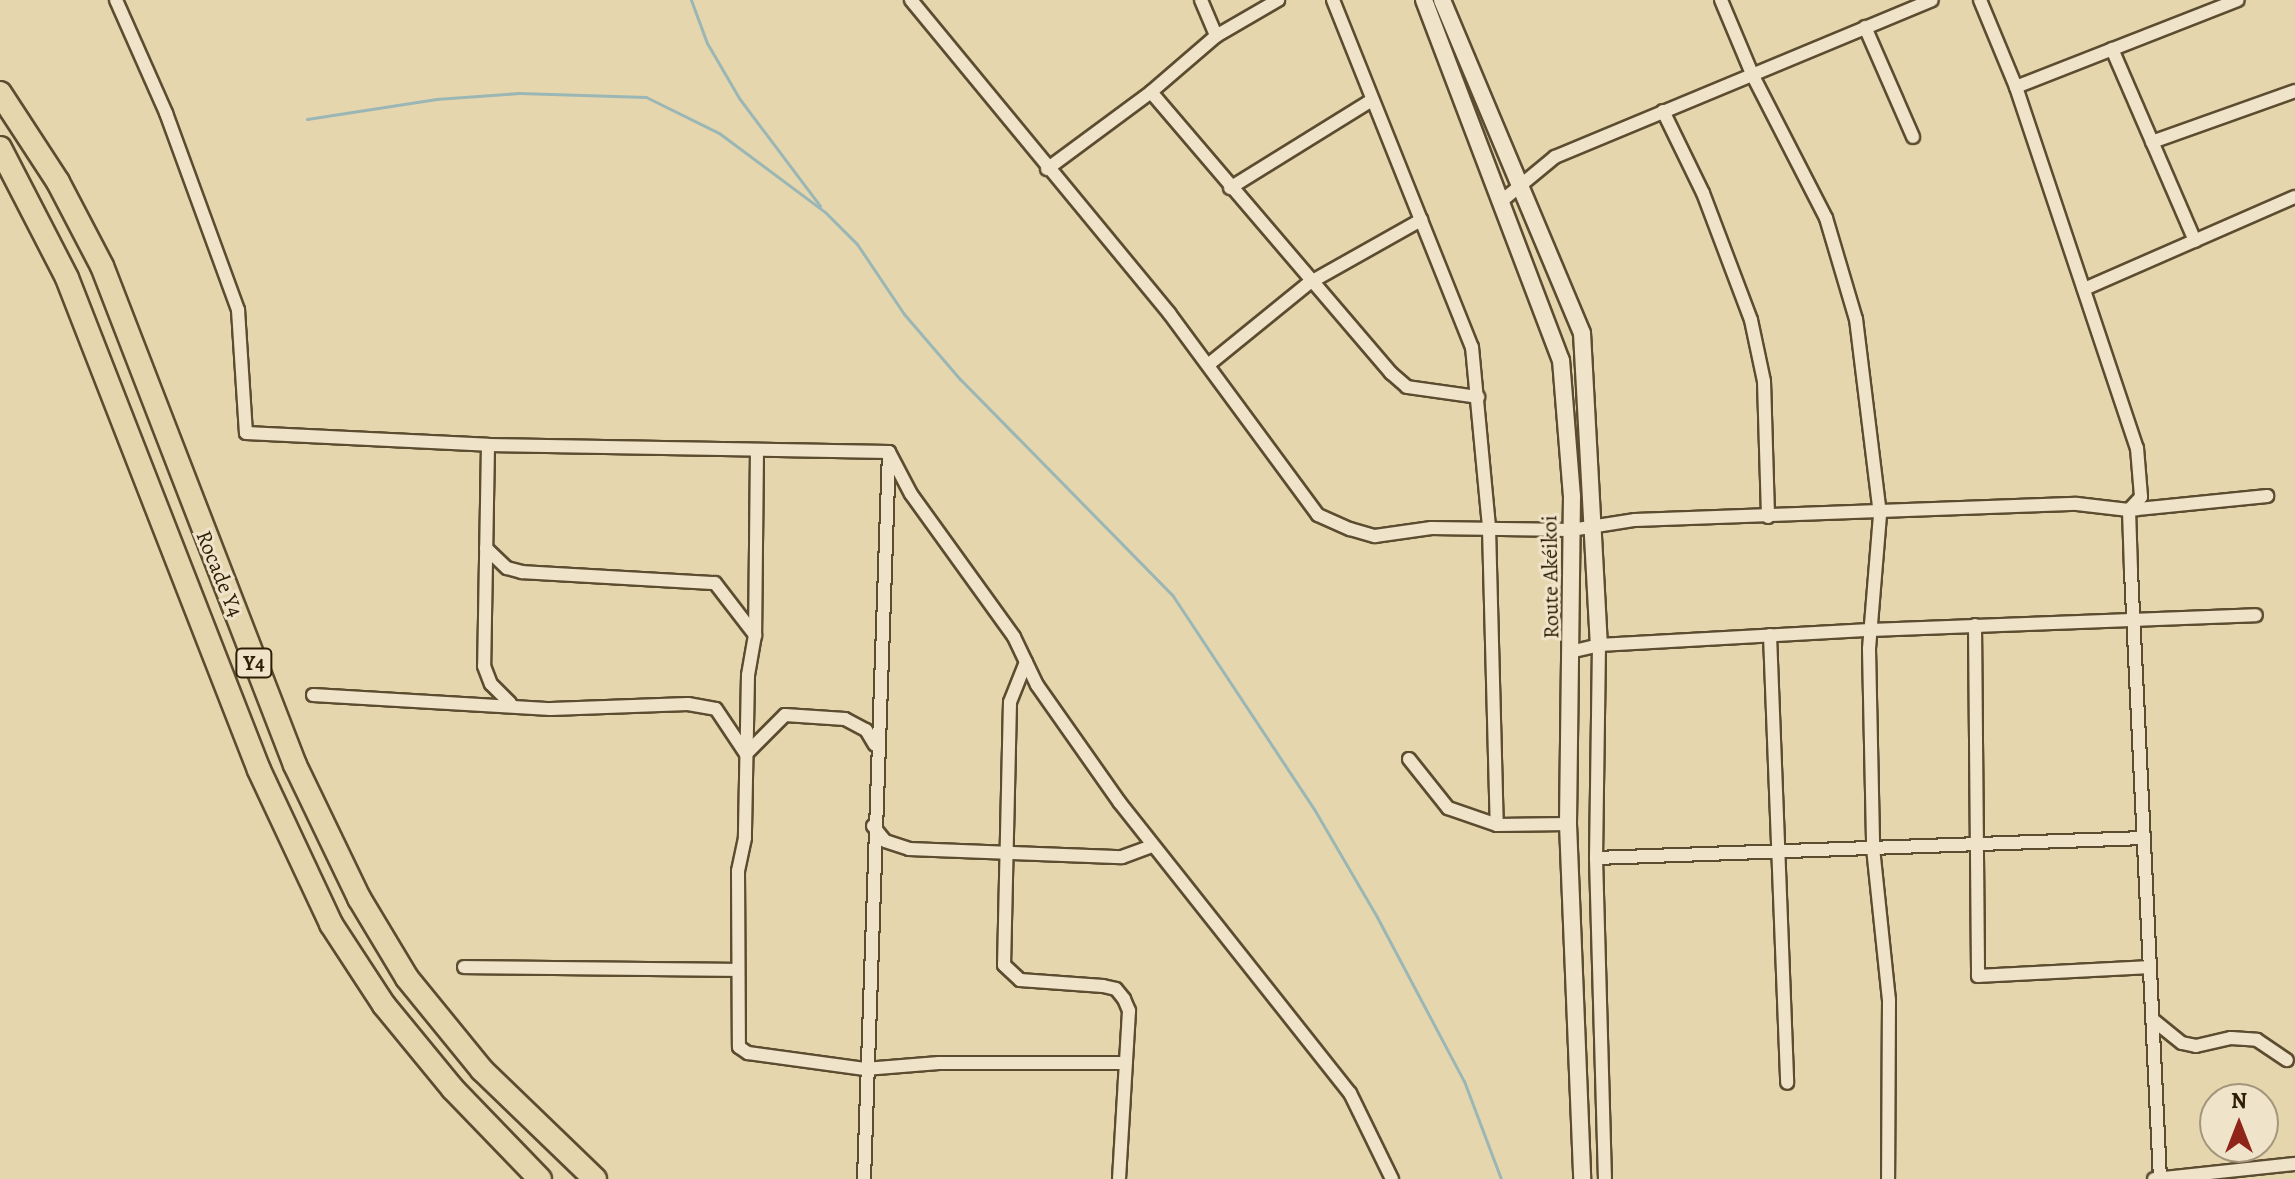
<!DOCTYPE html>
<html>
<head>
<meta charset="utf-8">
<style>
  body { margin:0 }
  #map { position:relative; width:2295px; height:1179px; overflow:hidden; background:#e6d6ae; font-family:Alegreya,serif }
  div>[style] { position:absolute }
  .stream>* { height:3px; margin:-1.5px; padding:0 1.5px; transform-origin:1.5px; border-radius:1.5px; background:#9ab7b5 }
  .roads { filter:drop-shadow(2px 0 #5c4c30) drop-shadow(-2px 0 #5c4c30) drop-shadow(0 2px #5c4c30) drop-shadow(0 -2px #5c4c30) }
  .minor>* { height:12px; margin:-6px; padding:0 6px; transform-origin:6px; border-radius:6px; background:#efe4ca }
  .tertiary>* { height:16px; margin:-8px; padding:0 8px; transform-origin:8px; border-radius:8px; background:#efe4ca }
  .trunk>* { height:22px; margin:-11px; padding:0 11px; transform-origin:11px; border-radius:11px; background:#e6d6ae }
  span { translate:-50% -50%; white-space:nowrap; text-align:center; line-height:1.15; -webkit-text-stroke:6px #efe4ca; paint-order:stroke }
  .shield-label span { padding:2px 6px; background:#efe4ca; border:2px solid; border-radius:6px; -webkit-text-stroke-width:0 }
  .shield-label { font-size:20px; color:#2e1e06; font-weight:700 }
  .street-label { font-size:22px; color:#2e1e06 }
  .north { position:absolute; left:2199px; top:1083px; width:80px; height:80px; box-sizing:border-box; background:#efe4ca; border:2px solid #a2957c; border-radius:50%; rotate:0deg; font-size:22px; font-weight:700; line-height:32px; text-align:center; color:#2e1e06 }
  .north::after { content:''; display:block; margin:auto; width:28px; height:36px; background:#8f2418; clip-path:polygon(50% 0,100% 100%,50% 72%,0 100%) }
</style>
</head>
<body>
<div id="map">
  <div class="stream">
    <div style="left:691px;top:0;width:46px;rotate:69.6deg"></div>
    <div style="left:707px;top:43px;width:64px;rotate:59.8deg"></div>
    <div style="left:739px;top:98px;width:135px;rotate:53.1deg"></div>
    <div style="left:307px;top:119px;width:131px;rotate:-8.8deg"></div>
    <div style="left:436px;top:99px;width:83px;rotate:-4.1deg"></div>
    <div style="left:519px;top:93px;width:127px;rotate:1.8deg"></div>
    <div style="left:646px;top:97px;width:81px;rotate:26.3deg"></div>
    <div style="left:719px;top:133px;width:132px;rotate:36.7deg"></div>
    <div style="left:825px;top:212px;width:45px;rotate:45deg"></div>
    <div style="left:857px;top:244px;width:84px;rotate:56.1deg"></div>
    <div style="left:904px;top:314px;width:86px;rotate:49.3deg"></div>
    <div style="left:960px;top:379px;width:304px;rotate:45.5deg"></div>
    <div style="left:1173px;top:596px;width:255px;rotate:56.5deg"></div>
    <div style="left:1314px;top:809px;width:125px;rotate:59.7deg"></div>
    <div style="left:1377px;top:917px;width:186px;rotate:62.1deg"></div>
    <div style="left:1464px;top:1081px;width:105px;rotate:69.3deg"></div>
  </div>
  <div class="roads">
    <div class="minor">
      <div style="left:116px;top:0;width:124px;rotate:66.1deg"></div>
      <div style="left:166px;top:113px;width:210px;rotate:69.9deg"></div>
      <div style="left:238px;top:310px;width:123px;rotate:86.3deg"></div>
      <div style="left:246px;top:433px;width:242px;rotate:2.8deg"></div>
      <div style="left:488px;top:445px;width:401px;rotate:1deg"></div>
      <div style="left:889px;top:452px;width:47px;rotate:62.4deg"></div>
      <div style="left:911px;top:494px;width:176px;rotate:54.2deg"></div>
      <div style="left:1014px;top:637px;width:53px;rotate:64.4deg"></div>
      <div style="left:1037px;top:685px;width:144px;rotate:54.9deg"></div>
      <div style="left:1120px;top:803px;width:370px;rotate:51.6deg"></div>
      <div style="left:1350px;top:1093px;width:96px;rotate:64deg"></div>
      <div style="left:911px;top:0;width:406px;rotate:50.5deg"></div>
      <div style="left:1169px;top:313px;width:251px;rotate:53.6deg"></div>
      <div style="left:1318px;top:515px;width:35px;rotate:24deg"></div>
      <div style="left:1350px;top:529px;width:26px;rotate:16deg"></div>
      <div style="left:1375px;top:536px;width:57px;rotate:-8.1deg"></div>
      <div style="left:1431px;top:528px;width:140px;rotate:0.8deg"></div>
      <div style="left:1571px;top:530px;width:65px;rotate:-8.9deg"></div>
      <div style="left:1635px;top:520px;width:442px;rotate:-2.1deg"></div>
      <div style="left:2077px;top:504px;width:52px;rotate:6.6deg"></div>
      <div style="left:2129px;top:510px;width:139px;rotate:-5.8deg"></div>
      <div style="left:1201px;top:0;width:39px;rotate:67deg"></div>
      <div style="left:1333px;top:0;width:374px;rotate:68.2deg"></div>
      <div style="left:1472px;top:347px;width:182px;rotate:84.6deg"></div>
      <div style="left:1489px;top:528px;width:297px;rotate:88.5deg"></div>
      <div style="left:1721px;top:0;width:82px;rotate:67.2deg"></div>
      <div style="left:1753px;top:76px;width:160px;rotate:62.8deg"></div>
      <div style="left:1826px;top:218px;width:105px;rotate:73.5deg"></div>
      <div style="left:1856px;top:319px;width:197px;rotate:83deg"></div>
      <div style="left:1880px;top:515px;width:134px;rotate:94.7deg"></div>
      <div style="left:1869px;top:649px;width:199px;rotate:88.8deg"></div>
      <div style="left:1873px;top:848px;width:153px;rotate:84deg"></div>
      <div style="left:1889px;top:1000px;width:179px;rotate:90.3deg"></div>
      <div style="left:1980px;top:0;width:94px;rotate:67.5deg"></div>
      <div style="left:2016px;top:87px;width:381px;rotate:71.5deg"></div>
      <div style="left:2137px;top:448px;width:49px;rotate:85.3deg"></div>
      <div style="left:2141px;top:497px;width:18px;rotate:133deg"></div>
      <div style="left:2129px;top:510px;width:61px;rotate:88.1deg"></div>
      <div style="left:2131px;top:571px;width:609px;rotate:87.27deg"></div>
      <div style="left:1865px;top:27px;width:120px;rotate:66.4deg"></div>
      <div style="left:2112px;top:49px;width:209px;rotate:66.6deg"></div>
      <div style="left:2016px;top:87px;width:238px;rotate:-21.4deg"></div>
      <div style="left:1151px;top:92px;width:370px;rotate:49.5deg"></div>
      <div style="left:1391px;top:373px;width:21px;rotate:41deg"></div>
      <div style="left:1407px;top:387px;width:72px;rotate:8deg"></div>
      <div style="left:1663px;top:111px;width:91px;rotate:64deg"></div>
      <div style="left:1703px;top:193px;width:136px;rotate:69.3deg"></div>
      <div style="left:1751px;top:320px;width:62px;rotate:78deg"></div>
      <div style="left:1764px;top:381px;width:136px;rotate:88.3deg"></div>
      <div style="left:2152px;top:142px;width:152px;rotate:-19.6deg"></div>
      <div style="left:1047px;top:169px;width:129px;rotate:-36.5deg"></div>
      <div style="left:1151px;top:92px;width:86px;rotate:-40.7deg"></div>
      <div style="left:1216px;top:36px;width:72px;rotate:-30.1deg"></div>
      <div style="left:1230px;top:188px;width:167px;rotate:-31.8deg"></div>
      <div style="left:1504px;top:199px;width:66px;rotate:-39.5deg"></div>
      <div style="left:1555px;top:157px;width:408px;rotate:-22.6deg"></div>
      <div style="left:2084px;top:289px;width:230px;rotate:-23.6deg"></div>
      <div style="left:1208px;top:365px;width:130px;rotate:-39.1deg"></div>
      <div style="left:1309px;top:283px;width:129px;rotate:-29.4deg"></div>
      <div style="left:488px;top:445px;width:221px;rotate:91deg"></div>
      <div style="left:484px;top:666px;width:19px;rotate:69deg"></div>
      <div style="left:491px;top:684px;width:27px;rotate:45deg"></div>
      <div style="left:757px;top:450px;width:185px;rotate:90.6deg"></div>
      <div style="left:755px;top:635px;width:41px;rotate:99.9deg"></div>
      <div style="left:748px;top:675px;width:163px;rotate:91.1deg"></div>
      <div style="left:745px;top:838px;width:34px;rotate:102deg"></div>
      <div style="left:738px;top:871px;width:176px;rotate:89.7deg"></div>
      <div style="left:739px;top:1047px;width:11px;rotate:34deg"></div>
      <div style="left:748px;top:1053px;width:118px;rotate:7.8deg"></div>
      <div style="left:865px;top:1069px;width:74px;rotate:-4.6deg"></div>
      <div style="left:939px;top:1063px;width:184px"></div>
      <div style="left:486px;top:548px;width:29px;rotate:44deg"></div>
      <div style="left:507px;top:568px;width:16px;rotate:15deg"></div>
      <div style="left:522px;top:572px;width:193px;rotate:3.3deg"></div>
      <div style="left:715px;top:583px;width:66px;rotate:52.4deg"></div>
      <div style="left:1975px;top:625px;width:351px;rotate:89.5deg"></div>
      <div style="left:1978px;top:976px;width:172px;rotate:-3deg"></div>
      <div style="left:1770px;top:635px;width:448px;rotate:87.8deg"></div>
      <div style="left:1599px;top:645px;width:213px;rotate:90.8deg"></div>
      <div style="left:1596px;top:858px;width:321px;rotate:88.4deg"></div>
      <div style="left:1574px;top:651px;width:26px;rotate:-13deg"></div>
      <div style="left:1599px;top:645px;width:271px;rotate:-3.2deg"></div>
      <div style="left:1870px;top:630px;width:386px;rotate:-2.2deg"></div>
      <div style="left:1026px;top:662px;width:43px;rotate:111.8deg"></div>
      <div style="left:1010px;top:702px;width:263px;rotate:91.3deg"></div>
      <div style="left:1004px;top:965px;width:22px;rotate:43deg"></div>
      <div style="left:1020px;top:980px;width:83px;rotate:4.1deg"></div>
      <div style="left:1103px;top:986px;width:13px;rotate:13deg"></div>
      <div style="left:1116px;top:989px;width:13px;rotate:51deg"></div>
      <div style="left:1124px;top:999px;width:13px;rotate:67deg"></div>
      <div style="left:1129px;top:1011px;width:168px;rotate:93.4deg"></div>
      <div style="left:313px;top:695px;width:238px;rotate:3.4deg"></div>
      <div style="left:551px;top:709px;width:137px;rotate:-2.1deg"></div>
      <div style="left:688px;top:704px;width:28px;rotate:10deg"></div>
      <div style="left:716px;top:709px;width:54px;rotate:56.3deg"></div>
      <div style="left:746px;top:754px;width:55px;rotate:-45deg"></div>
      <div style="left:785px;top:715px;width:60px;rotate:3.8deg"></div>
      <div style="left:845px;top:719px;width:24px;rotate:28deg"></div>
      <div style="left:866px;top:730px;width:17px;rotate:59deg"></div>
      <div style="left:1409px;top:759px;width:63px;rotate:51.5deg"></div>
      <div style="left:1448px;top:808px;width:52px;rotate:19.1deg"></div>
      <div style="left:1497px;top:825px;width:71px;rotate:-0.8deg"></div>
      <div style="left:873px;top:826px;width:19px;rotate:51deg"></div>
      <div style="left:885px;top:841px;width:25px;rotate:18deg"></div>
      <div style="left:909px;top:849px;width:213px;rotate:2.2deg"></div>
      <div style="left:1122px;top:857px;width:33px;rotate:-20deg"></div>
      <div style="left:1596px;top:858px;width:548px;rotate:-2.09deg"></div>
      <div style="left:464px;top:967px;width:274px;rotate:0.6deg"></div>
      <div style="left:2152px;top:1019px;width:38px;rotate:39deg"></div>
      <div style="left:2182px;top:1043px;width:14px;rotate:12deg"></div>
      <div style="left:2196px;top:1046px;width:36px;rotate:-13deg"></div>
      <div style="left:2231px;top:1038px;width:26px;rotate:4deg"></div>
      <div style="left:2257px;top:1040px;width:36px;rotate:34deg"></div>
      <div style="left:864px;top:1179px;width:727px;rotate:-88.03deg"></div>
      <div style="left:2154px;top:1179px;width:142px;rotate:-6.1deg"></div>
    </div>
    <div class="tertiary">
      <div style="left:1424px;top:0;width:385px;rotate:69.2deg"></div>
      <div style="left:1561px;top:360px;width:136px;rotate:85.4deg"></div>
      <div style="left:1572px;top:496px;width:328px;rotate:90.7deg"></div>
      <div style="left:1568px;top:824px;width:355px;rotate:87.7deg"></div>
      <div style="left:1442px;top:0;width:361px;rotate:67.2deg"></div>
      <div style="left:1582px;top:333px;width:312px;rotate:86.9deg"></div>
    </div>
    <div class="trunk">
      <div style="left:0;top:93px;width:106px;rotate:56.9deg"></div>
      <div style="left:58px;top:182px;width:95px;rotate:62.4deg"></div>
      <div style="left:102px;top:266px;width:535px;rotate:68.85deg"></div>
      <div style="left:295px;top:765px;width:148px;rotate:64.3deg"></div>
      <div style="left:359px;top:898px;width:93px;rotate:59deg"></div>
      <div style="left:407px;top:978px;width:119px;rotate:50.8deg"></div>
      <div style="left:482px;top:1070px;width:157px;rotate:44deg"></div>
      <div style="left:0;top:148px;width:146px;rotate:62.7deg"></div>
      <div style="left:67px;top:278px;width:528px;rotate:68.68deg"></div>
      <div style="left:259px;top:770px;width:170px;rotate:64.9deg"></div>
      <div style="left:331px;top:924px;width:97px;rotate:56.8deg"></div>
      <div style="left:384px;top:1005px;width:109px;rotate:50.6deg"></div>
      <div style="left:453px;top:1089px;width:125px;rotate:46deg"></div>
    </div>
  </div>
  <div class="shield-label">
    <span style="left:254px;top:663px">Y4</span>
  </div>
  <div class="street-label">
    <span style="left:219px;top:574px;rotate:68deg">Rocade Y4</span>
    <span style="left:1551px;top:577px;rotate:-91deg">Route Akéikoi</span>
  </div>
  <div class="north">N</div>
</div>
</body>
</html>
